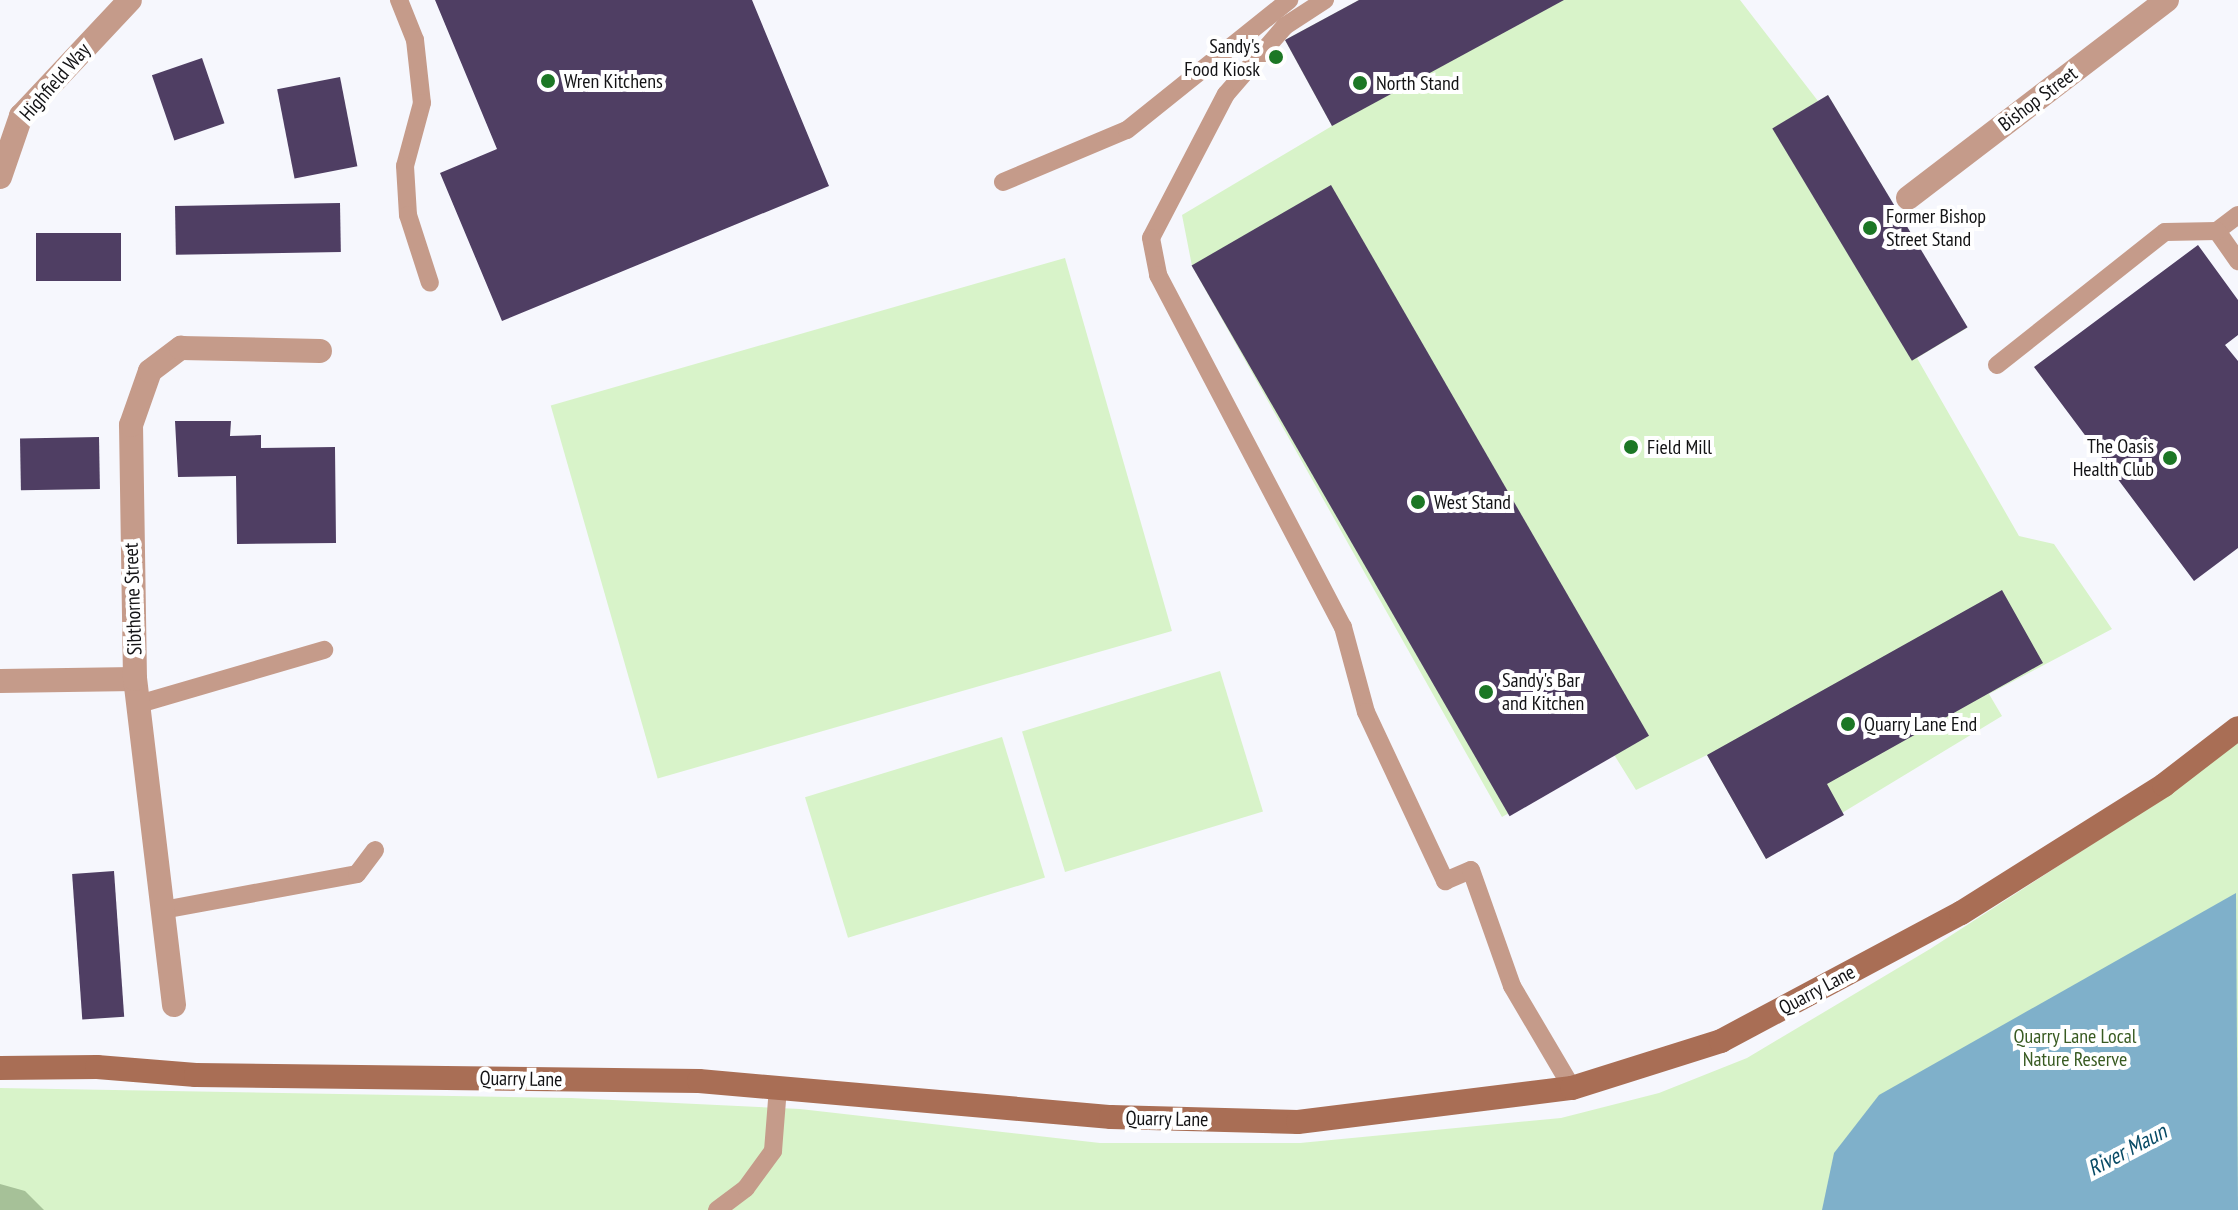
<!DOCTYPE html>
<html>
<head>
<meta charset="utf-8">
<style>
  body { margin:0 }
  #map { position:relative; width:2238px; height:1210px; overflow:hidden; background:#f6f7fd; font-family:"PT Sans Narrow",sans-serif }
  div>[style] { position:absolute }
  .green>* { inset:0; background:#d8f3c9; transform-origin:0 0 }
  .forest>* { inset:0; background:#a6c198 }
  .water>* { inset:0; background:#7fb0ca }
  .building>* { inset:0; background:#4f3e63; transform-origin:0 0 }
  .lane>* { height:18px; margin:-9px; padding:0 9px; transform-origin:9px; border-radius:9px; background:#c59b8a }
  .street>* { height:24px; margin:-12px; padding:0 12px; transform-origin:12px; border-radius:12px; background:#c59b8a }
  .secondary>* { height:24px; margin:-12px; padding:0 12px; transform-origin:12px; border-radius:12px; background:#a96e55 }
  .dots>* { width:22px; height:22px; translate:-50% -50%; box-sizing:border-box; border:4px solid #fff; border-radius:50% }
  span { translate:-50% -50%; white-space:nowrap; text-align:center; line-height:1.15; -webkit-text-stroke:8px #fff; paint-order:stroke }
  .poi-label { font-size:20px; color:#131315 }
  .right { translate:-100% -50%; text-align:right }
  .left { translate:0 -50%; text-align:left }
  .street-label { font-size:20px; color:#131315 }
  .park-label { font-size:20px; color:#395b22 }
  .water-label { font-size:22px; color:#074a65; font-style:italic }
</style>
</head>
<body>
<div id="map">
  <div class="green">
    <div style="clip-path:polygon(1359px 0,1740px 0,1818px 101px,1828px 95px,1967px 328px,1917px 358px,2019px 536px,2054px 544px,2112px 629px,1989px 694px,2002px 716px,1766px 859px,1707px 755px,1636px 790px,1613px 753px,1502px 817px,1192px 266px,1182px 215px,1332px 126px,1285px 40px)"></div>
    <div style="left:1065px;top:258px;width:388px;height:535px;rotate:74deg"></div>
    <div style="left:1220px;top:671px;width:147px;height:207px;rotate:73deg"></div>
    <div style="left:1002px;top:737px;width:147px;height:206px;rotate:73deg"></div>
    <div style="clip-path:polygon(2238px 740px,2238px 1210px,0 1210px,0 1088px,571px 1098px,800px 1109px,1100px 1143px,1300px 1143px,1561px 1118px,1659px 1093px,1747px 1058px,1930px 949px,2171px 793px)"></div>
  </div>
  <div class="forest">
    <div style="clip-path:polygon(0 1184px,25px 1191px,44px 1210px,0 1210px)"></div>
  </div>
  <div class="water">
    <div style="clip-path:polygon(2236px 893px,2238px 1210px,1822px 1210px,1834px 1153px,1879px 1095px)"></div>
  </div>
  <div class="building">
    <div style="clip-path:polygon(435px 0,752px 0,829px 186px,502px 321px,440px 173px,497px 149px)"></div>
    <div style="clip-path:polygon(1359px 0,1564px 0,1332px 126px,1285px 40px)"></div>
    <div style="left:202px;top:58px;width:69px;height:53px;rotate:71deg"></div>
    <div style="left:340px;top:77px;width:91px;height:64px;rotate:79deg"></div>
    <div style="left:1828px;top:95px;width:271px;height:65px;rotate:59deg"></div>
    <div style="left:1331px;top:185px;width:636px;height:161px;rotate:60deg"></div>
    <div style="left:340px;top:203px;width:49px;height:165px;rotate:89deg"></div>
    <div style="left:36px;top:233px;width:85px;height:48px"></div>
    <div style="clip-path:polygon(2198px 245px,2238px 300px,2238px 335px,2225px 345px,2238px 361px,2238px 548px,2194px 581px,2034px 367px)"></div>
    <div style="clip-path:polygon(175px 421px,231px 421px,230px 436px,261px 435px,261px 448px,335px 447px,336px 543px,237px 544px,236px 476px,178px 477px)"></div>
    <div style="left:99px;top:437px;width:52px;height:79px;rotate:89deg"></div>
    <div style="clip-path:polygon(2002px 590px,2043px 663px,1827px 784px,1844px 815px,1766px 859px,1707px 755px)"></div>
    <div style="left:114px;top:871px;width:146px;height:42px;rotate:86deg"></div>
  </div>
  <div class="lane">
    <div style="left:399px;top:0;width:43px;rotate:68.2deg"></div>
    <div style="left:415px;top:40px;width:63px;rotate:83.7deg"></div>
    <div style="left:422px;top:103px;width:65px;rotate:105.1deg"></div>
    <div style="left:405px;top:166px;width:49px;rotate:86.5deg"></div>
    <div style="left:408px;top:215px;width:71px;rotate:72.1deg"></div>
    <div style="left:1325px;top:0;width:48px;rotate:147deg"></div>
    <div style="left:1285px;top:26px;width:90px;rotate:130.9deg"></div>
    <div style="left:1226px;top:94px;width:162px;rotate:117.5deg"></div>
    <div style="left:1151px;top:238px;width:38px;rotate:79deg"></div>
    <div style="left:1158px;top:275px;width:398px;rotate:62.3deg"></div>
    <div style="left:1343px;top:627px;width:88px;rotate:74.9deg"></div>
    <div style="left:1366px;top:712px;width:187px;rotate:64.9deg"></div>
    <div style="left:1445px;top:881px;width:28px;rotate:-23deg"></div>
    <div style="left:1471px;top:870px;width:123px;rotate:70.5deg"></div>
    <div style="left:1512px;top:986px;width:118px;rotate:59.5deg"></div>
    <div style="left:1003px;top:182px;width:134px;rotate:-22.8deg"></div>
    <div style="left:1127px;top:130px;width:208px;rotate:-38.7deg"></div>
    <div style="left:2238px;top:215px;width:26px;rotate:143deg"></div>
    <div style="left:2217px;top:231px;width:37px;rotate:55deg"></div>
    <div style="left:1997px;top:365px;width:214px;rotate:-38.4deg"></div>
    <div style="left:2165px;top:232px;width:52px;rotate:-1.1deg"></div>
    <div style="left:139px;top:704px;width:193px;rotate:-16.3deg"></div>
    <div style="left:163px;top:910px;width:197px;rotate:-10.5deg"></div>
    <div style="left:357px;top:874px;width:30px;rotate:-53deg"></div>
    <div style="left:717px;top:1210px;width:36px;rotate:-37deg"></div>
    <div style="left:746px;top:1188px;width:46px;rotate:-53.9deg"></div>
    <div style="left:773px;top:1151px;width:63px;rotate:-85.5deg"></div>
  </div>
  <div class="street">
    <div style="left:0;top:177px;width:65px;rotate:-71deg"></div>
    <div style="left:21px;top:116px;width:159px;rotate:-46.8deg"></div>
    <div style="left:1908px;top:198px;width:326px;rotate:-37.4deg"></div>
    <div style="left:0;top:681px;width:135px;rotate:-0.8deg"></div>
    <div style="left:174px;top:1005px;width:328px;rotate:-96.8deg"></div>
    <div style="left:135px;top:679px;width:254px;rotate:-90.9deg"></div>
    <div style="left:131px;top:425px;width:57px;rotate:-70.6deg"></div>
    <div style="left:150px;top:371px;width:39px;rotate:-37deg"></div>
    <div style="left:181px;top:348px;width:139px;rotate:1.2deg"></div>
  </div>
  <div class="secondary">
    <div style="left:0;top:1068px;width:97px;rotate:-0.6deg"></div>
    <div style="left:97px;top:1067px;width:99px;rotate:4.6deg"></div>
    <div style="left:196px;top:1075px;width:503px;rotate:0.68deg"></div>
    <div style="left:699px;top:1081px;width:414px;rotate:5deg"></div>
    <div style="left:1111px;top:1117px;width:187px;rotate:1.5deg"></div>
    <div style="left:1298px;top:1122px;width:276px;rotate:-7.1deg"></div>
    <div style="left:1572px;top:1088px;width:156px;rotate:-17.5deg"></div>
    <div style="left:1721px;top:1041px;width:272px;rotate:-28.1deg"></div>
    <div style="left:1961px;top:913px;width:240px;rotate:-32.2deg"></div>
    <div style="left:2164px;top:785px;width:93px;rotate:-37.6deg"></div>
  </div>
  <div class="dots">
    <div style="left:1276px;top:57px;background:#1c7725"></div>
    <div style="left:548px;top:81px;background:#1c7725"></div>
    <div style="left:1360px;top:83px;background:#1c7725"></div>
    <div style="left:1870px;top:228px;background:#1c7725"></div>
    <div style="left:1631px;top:447px;background:#1c7725"></div>
    <div style="left:2170px;top:458px;background:#1c7725"></div>
    <div style="left:1418px;top:502px;background:#1c7725"></div>
    <div style="left:1486px;top:692px;background:#1c7725"></div>
    <div style="left:1848px;top:724px;background:#1c7725"></div>
  </div>
  <div class="poi-label">
    <span class="right" style="left:1260px;top:58px">Sandy's<br>Food Kiosk</span>
    <span class="left" style="left:564px;top:81px">Wren Kitchens</span>
    <span class="left" style="left:1376px;top:83px">North Stand</span>
    <span class="left" style="left:1886px;top:228px">Former Bishop<br>Street Stand</span>
    <span class="right" style="left:2154px;top:458px">The Oasis<br>Health Club</span>
    <span class="left" style="left:1647px;top:447px">Field Mill</span>
    <span class="left" style="left:1434px;top:502px">West Stand</span>
    <span class="left" style="left:1502px;top:692px">Sandy's Bar<br>and Kitchen</span>
    <span class="left" style="left:1864px;top:724px">Quarry Lane End</span>
  </div>
  <div class="street-label">
    <span style="left:55px;top:82px;rotate:-49deg">Highfield Way</span>
    <span style="left:2038px;top:99px;rotate:-37deg">Bishop Street</span>
    <span style="left:133px;top:599px;rotate:-92deg">Sibthorne Street</span>
    <span style="left:1817px;top:990px;rotate:-28deg">Quarry Lane</span>
    <span style="left:521px;top:1079px;rotate:1deg">Quarry Lane</span>
    <span style="left:1167px;top:1119px;rotate:1deg">Quarry Lane</span>
  </div>
  <div class="park-label">
    <span style="left:2075px;top:1048px">Quarry Lane Local<br>Nature Reserve</span>
  </div>
  <div class="water-label">
    <span style="left:2127px;top:1150px;rotate:-28deg">River Maun</span>
  </div>
</div>
</body>
</html>
